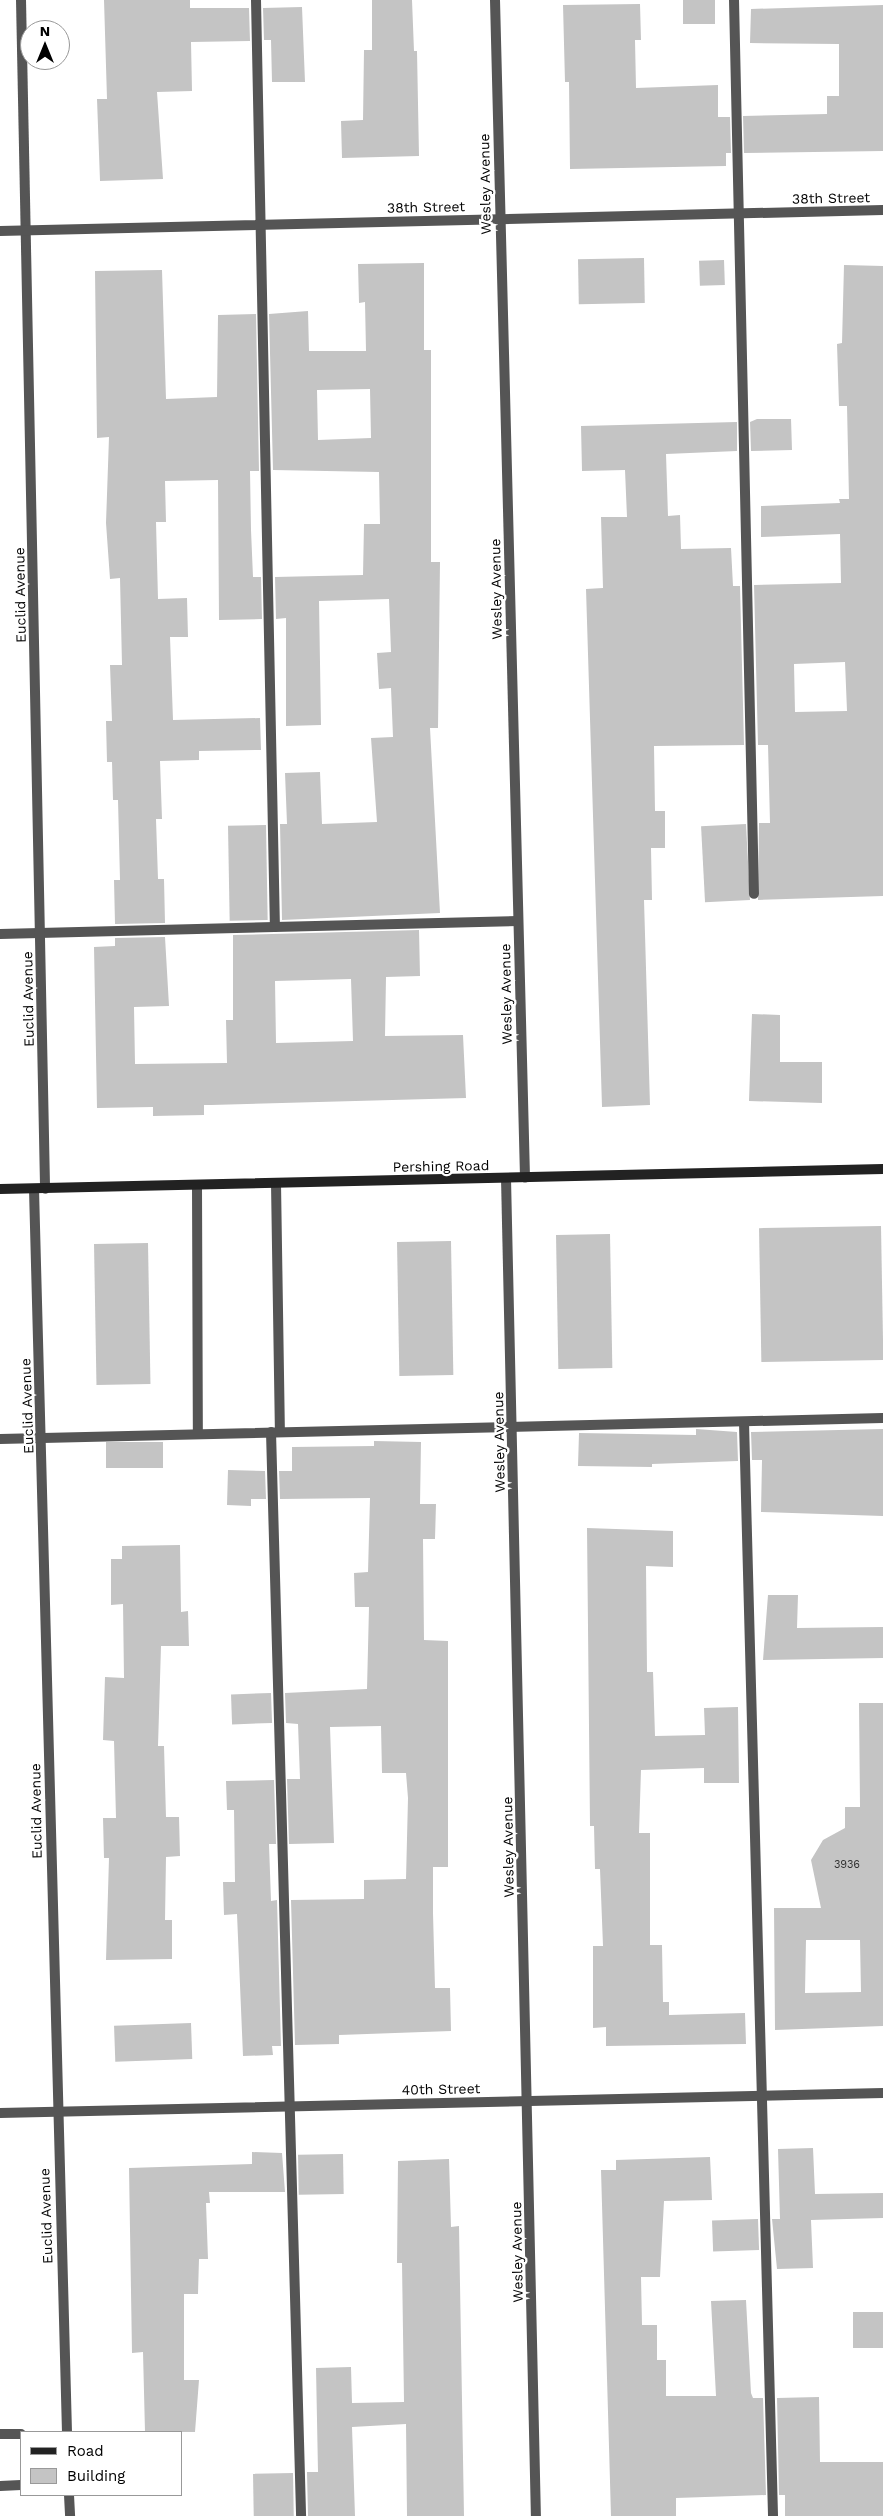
<!DOCTYPE html>
<html>
<head>
<meta charset="utf-8">
<style>
  body { margin:0 }
  #map { position:relative; width:883px; height:2516px; overflow:hidden; background:#fff; font-family:"Work Sans",sans-serif }
  div>[style] { position:absolute }
  .building>* { inset:0; background:#c4c4c4; transform-origin:0 0 }
  .service>* { height:10px; margin:-5px; padding:0 5px; transform-origin:5px; border-radius:5px; background:#555 }
  .minor>* { height:10px; margin:-5px; padding:0 5px; transform-origin:5px; border-radius:5px; background:#555 }
  .secondary>* { height:10px; margin:-5px; padding:0 5px; transform-origin:5px; border-radius:5px; background:#222 }
  span { translate:-50% -50%; white-space:nowrap; text-align:center; line-height:1.15; -webkit-text-stroke:4.5px #fff; paint-order:stroke }
  .number-label { font-size:11px; color:#313131 }
  .number-label span { -webkit-text-stroke-width:0 }
  .street-label { font-size:14px; color:#000 }
  .legend { position:absolute; left:20px; top:2431px; width:162px; height:65px; box-sizing:border-box; background:#fff; border:1px solid #999; margin:0; padding:6px 9px; list-style:none; font-size:15px; color:#000 }
  .legend li { display:flex; align-items:center; gap:10px; height:25px }
  .legend b { width:25px; border:1px solid #999 }
  .north { position:absolute; left:20px; top:20px; width:50px; height:50px; box-sizing:border-box; background:#fff; border:1px solid #999; border-radius:50%; rotate:0deg; font-size:14px; font-weight:700; line-height:20px; text-align:center; color:#000 }
  .north::after { content:''; display:block; margin:auto; width:18px; height:22px; background:#000; clip-path:polygon(50% 0,100% 100%,50% 72%,0 100%) }
</style>
</head>
<body>
<div id="map">
  <div class="building">
    <div style="clip-path:polygon(104px 0,190px 0,190px 8px,249px 8px,250px 41px,191px 42px,192px 91px,157px 92px,163px 179px,100px 181px,97px 99px,107px 99px)"></div>
    <div style="clip-path:polygon(372px 0,412px 0,414px 51px,417px 51px,419px 156px,342px 158px,341px 121px,363px 120px,364px 50px,372px 50px)"></div>
    <div style="left:683px;top:0;width:32px;height:24px"></div>
    <div style="clip-path:polygon(640px 4px,641px 40px,635px 40px,636px 88px,718px 85px,718px 117px,730px 117px,731px 153px,726px 153px,726px 166px,570px 169px,569px 82px,565px 82px,563px 5px)"></div>
    <div style="clip-path:polygon(883px 5px,883px 151px,744px 153px,743px 116px,827px 114px,827px 96px,839px 96px,839px 44px,750px 43px,751px 9px)"></div>
    <div style="clip-path:polygon(302px 7px,305px 82px,272px 82px,271px 40px,264px 40px,263px 8px)"></div>
    <div style="left:644px;top:258px;width:45px;height:66px;rotate:89deg"></div>
    <div style="left:724px;top:260px;width:25px;height:25px;rotate:88deg"></div>
    <div style="clip-path:polygon(evenodd,424px 263px,424px 350px,431px 350px,431px 562px,440px 562px,438px 728px,430px 728px,440px 913px,282px 920px,280px 824px,287px 824px,285px 773px,320px 772px,322px 824px,377px 822px,371px 738px,393px 737px,391px 688px,379px 689px,377px 653px,391px 652px,389px 599px,319px 601px,321px 725px,286px 726px,286px 618px,276px 619px,275px 577px,363px 575px,364px 524px,380px 524px,379px 472px,273px 470px,269px 314px,308px 311px,309px 351px,366px 351px,365px 302px,359px 303px,358px 264px,424px 263px,370px 389px,371px 438px,318px 440px,317px 390px,370px 389px)"></div>
    <div style="clip-path:polygon(evenodd,844px 265px,883px 266px,883px 896px,758px 900px,759px 823px,770px 823px,768px 745px,758px 745px,754px 585px,841px 583px,840px 534px,761px 537px,761px 506px,840px 503px,839px 499px,849px 499px,847px 406px,839px 406px,837px 344px,842px 343px,844px 265px,845px 662px,847px 711px,795px 712px,794px 664px,845px 662px)"></div>
    <div style="clip-path:polygon(162px 270px,166px 399px,217px 397px,218px 315px,256px 314px,259px 471px,250px 471px,251px 530px,253px 577px,261px 577px,262px 619px,219px 620px,218px 480px,165px 481px,166px 522px,156px 522px,158px 599px,187px 598px,188px 637px,170px 637px,173px 720px,260px 718px,261px 750px,199px 751px,199px 760px,160px 761px,162px 819px,156px 819px,158px 879px,164px 879px,165px 923px,115px 924px,114px 880px,120px 880px,118px 800px,113px 800px,112px 762px,107px 762px,106px 721px,112px 721px,110px 665px,122px 665px,120px 578px,110px 579px,106px 523px,109px 437px,97px 438px,95px 271px)"></div>
    <div style="clip-path:polygon(757px 419px,791px 419px,792px 450px,751px 451px,750px 422px)"></div>
    <div style="clip-path:polygon(737px 422px,737px 451px,666px 454px,668px 516px,680px 515px,681px 549px,731px 548px,733px 586px,740px 586px,744px 745px,654px 746px,655px 811px,665px 811px,665px 848px,651px 848px,652px 900px,644px 900px,650px 1105px,602px 1107px,586px 589px,603px 588px,601px 517px,627px 517px,625px 470px,582px 471px,581px 426px)"></div>
    <div style="left:746px;top:824px;width:76px;height:45px;rotate:87deg"></div>
    <div style="left:266px;top:825px;width:95px;height:38px;rotate:89deg"></div>
    <div style="clip-path:polygon(evenodd,419px 930px,420px 976px,386px 977px,385px 1036px,463px 1035px,466px 1098px,211px 1105px,204px 1105px,204px 1115px,153px 1116px,153px 1107px,97px 1108px,94px 947px,115px 946px,115px 938px,165px 937px,169px 1006px,134px 1007px,135px 1064px,227px 1063px,226px 1020px,233px 1020px,233px 935px,419px 930px,351px 979px,353px 1041px,276px 1043px,275px 981px,351px 979px)"></div>
    <div style="clip-path:polygon(752px 1014px,780px 1015px,780px 1062px,822px 1062px,822px 1103px,749px 1101px)"></div>
    <div style="left:881px;top:1226px;width:134px;height:122px;rotate:89deg"></div>
    <div style="left:610px;top:1234px;width:134px;height:54px;rotate:89deg"></div>
    <div style="left:451px;top:1241px;width:134px;height:54px;rotate:89deg"></div>
    <div style="left:148px;top:1243px;width:141px;height:54px;rotate:89deg"></div>
    <div style="clip-path:polygon(696px 1429px,737px 1432px,738px 1461px,652px 1464px,652px 1467px,578px 1466px,579px 1433px,696px 1435px)"></div>
    <div style="clip-path:polygon(883px 1429px,883px 1516px,761px 1512px,762px 1460px,752px 1460px,751px 1432px)"></div>
    <div style="clip-path:polygon(374px 1441px,421px 1442px,420px 1504px,436px 1504px,435px 1539px,423px 1539px,424px 1640px,448px 1641px,448px 1867px,433px 1867px,433px 1913px,435px 1988px,450px 1988px,451px 2031px,339px 2035px,339px 2044px,295px 2045px,291px 1900px,364px 1899px,364px 1880px,406px 1879px,408px 1798px,406px 1773px,382px 1773px,381px 1726px,330px 1727px,334px 1843px,289px 1844px,287px 1779px,300px 1779px,298px 1724px,286px 1723px,285px 1693px,367px 1689px,369px 1607px,355px 1607px,354px 1573px,368px 1572px,370px 1498px,280px 1499px,279px 1471px,292px 1471px,292px 1447px,374px 1446px)"></div>
    <div style="left:163px;top:1442px;width:26px;height:57px;rotate:90deg"></div>
    <div style="clip-path:polygon(228px 1470px,265px 1471px,266px 1499px,251px 1499px,251px 1506px,227px 1505px)"></div>
    <div style="clip-path:polygon(587px 1528px,673px 1531px,673px 1567px,646px 1566px,647px 1672px,653px 1672px,655px 1736px,705px 1735px,704px 1708px,738px 1707px,739px 1783px,704px 1783px,704px 1768px,641px 1770px,639px 1833px,650px 1833px,650px 1945px,662px 1945px,663px 2002px,669px 2002px,669px 2015px,745px 2013px,746px 2044px,606px 2046px,606px 2027px,593px 2028px,593px 1946px,603px 1946px,600px 1869px,595px 1869px,594px 1826px,590px 1826px)"></div>
    <div style="clip-path:polygon(180px 1545px,181px 1612px,188px 1611px,189px 1646px,161px 1646px,158px 1746px,164px 1746px,166px 1817px,179px 1817px,180px 1856px,166px 1857px,165px 1920px,172px 1920px,172px 1959px,106px 1960px,109px 1858px,104px 1858px,103px 1818px,116px 1818px,114px 1741px,103px 1740px,105px 1677px,124px 1678px,123px 1604px,111px 1605px,111px 1559px,122px 1559px,122px 1546px)"></div>
    <div style="clip-path:polygon(768px 1595px,798px 1595px,797px 1628px,883px 1627px,883px 1658px,763px 1660px)"></div>
    <div style="left:271px;top:1693px;width:30px;height:40px;rotate:88deg"></div>
    <div style="clip-path:polygon(evenodd,859px 1703px,883px 1703px,883px 2026px,775px 2030px,774px 1908px,821px 1908px,811px 1860px,823px 1840px,845px 1828px,845px 1807px,860px 1807px,859px 1703px,806px 1940px,860px 1940px,861px 1992px,805px 1993px,806px 1940px)"></div>
    <div style="clip-path:polygon(274px 1780px,276px 1844px,269px 1844px,271px 1901px,277px 1900px,281px 2046px,272px 2046px,273px 2055px,243px 2056px,237px 1914px,224px 1915px,223px 1882px,235px 1882px,234px 1810px,227px 1810px,226px 1781px)"></div>
    <div style="left:191px;top:2023px;width:36px;height:77px;rotate:88deg"></div>
    <div style="clip-path:polygon(813px 2148px,815px 2194px,883px 2193px,883px 2218px,811px 2220px,813px 2268px,777px 2269px,772px 2219px,780px 2219px,778px 2149px)"></div>
    <div style="clip-path:polygon(252px 2152px,282px 2153px,285px 2192px,209px 2192px,210px 2203px,206px 2203px,208px 2259px,199px 2259px,198px 2294px,184px 2294px,184px 2380px,199px 2380px,195px 2432px,145px 2432px,143px 2352px,132px 2353px,129px 2168px,252px 2164px)"></div>
    <div style="left:343px;top:2154px;width:40px;height:45px;rotate:89deg"></div>
    <div style="clip-path:polygon(710px 2157px,712px 2200px,664px 2201px,660px 2277px,641px 2277px,642px 2325px,657px 2325px,657px 2360px,666px 2360px,666px 2396px,716px 2396px,711px 2301px,746px 2300px,751px 2393px,753px 2398px,763px 2398px,766px 2495px,676px 2498px,676px 2516px,611px 2516px,601px 2170px,616px 2170px,616px 2160px)"></div>
    <div style="clip-path:polygon(449px 2159px,451px 2227px,459px 2226px,464px 2516px,407px 2516px,406px 2424px,352px 2427px,355px 2516px,308px 2516px,307px 2472px,318px 2472px,316px 2368px,351px 2367px,352px 2403px,404px 2402px,402px 2263px,397px 2263px,398px 2161px)"></div>
    <div style="left:758px;top:2219px;width:31px;height:46px;rotate:88deg"></div>
    <div style="left:883px;top:2312px;width:36px;height:30px;rotate:90deg"></div>
    <div style="clip-path:polygon(819px 2397px,820px 2462px,883px 2462px,883px 2516px,785px 2516px,785px 2495px,779px 2495px,777px 2398px)"></div>
    <div style="left:293px;top:2473px;width:43px;height:40px;rotate:89deg"></div>
  </div>
  <div class="service">
    <div style="left:256px;top:0;width:927px;rotate:88.83deg"></div>
    <div style="left:734px;top:0;width:894px;rotate:88.72deg"></div>
    <div style="left:0;top:934px;width:518px;rotate:-1.44deg"></div>
    <div style="left:276px;top:1183px;width:249px;rotate:89.1deg"></div>
    <div style="left:197px;top:1185px;width:249px;rotate:89.8deg"></div>
    <div style="left:744px;top:1422px;width:1094px;rotate:88.48deg"></div>
    <div style="left:271px;top:1432px;width:1084px;rotate:88.41deg"></div>
    <div style="left:0;top:1439px;width:883px;rotate:-1.36deg"></div>
    <div style="left:0;top:2434px;width:21px"></div>
    <div style="left:0;top:2486px;width:21px;rotate:-3deg"></div>
  </div>
  <div class="minor">
    <div style="left:21px;top:0;width:1189px;rotate:88.84deg"></div>
    <div style="left:495px;top:0;width:1178px;rotate:88.54deg"></div>
    <div style="left:0;top:231px;width:883px;rotate:-1.36deg"></div>
    <div style="left:506px;top:1178px;width:1338px;rotate:88.72deg"></div>
    <div style="left:34px;top:1189px;width:1243px;rotate:88.48deg"></div>
    <div style="left:0;top:2113px;width:883px;rotate:-1.3deg"></div>
    <div style="left:69px;top:2495px;width:21px;rotate:87deg"></div>
  </div>
  <div class="secondary">
    <div style="left:0;top:1189px;width:883px;rotate:-1.3deg"></div>
  </div>
  <div class="number-label">
    <span style="left:847px;top:1865px">3936</span>
  </div>
  <div class="street-label">
    <span style="left:485px;top:184px;rotate:-91deg">Wesley Avenue</span>
    <span style="left:831px;top:198px;rotate:-1deg">38th Street</span>
    <span style="left:426px;top:207px;rotate:-1deg">38th Street</span>
    <span style="left:496px;top:589px;rotate:-91deg">Wesley Avenue</span>
    <span style="left:20px;top:595px;rotate:-91deg">Euclid Avenue</span>
    <span style="left:506px;top:994px;rotate:-91deg">Wesley Avenue</span>
    <span style="left:28px;top:999px;rotate:-91deg">Euclid Avenue</span>
    <span style="left:441px;top:1166px;rotate:-1deg">Pershing Road</span>
    <span style="left:27px;top:1406px;rotate:-92deg">Euclid Avenue</span>
    <span style="left:499px;top:1442px;rotate:-91deg">Wesley Avenue</span>
    <span style="left:36px;top:1811px;rotate:-91deg">Euclid Avenue</span>
    <span style="left:508px;top:1847px;rotate:-91deg">Wesley Avenue</span>
    <span style="left:441px;top:2089px;rotate:-1deg">40th Street</span>
    <span style="left:46px;top:2216px;rotate:-92deg">Euclid Avenue</span>
    <span style="left:517px;top:2252px;rotate:-91deg">Wesley Avenue</span>
  </div>
  <ul class="legend">
  <li><b style="height:6px;background:#222"></b>Road</li>
  <li><b style="height:14px;background:#c4c4c4"></b>Building</li>
  </ul>
  <div class="north">N</div>
</div>
</body>
</html>
